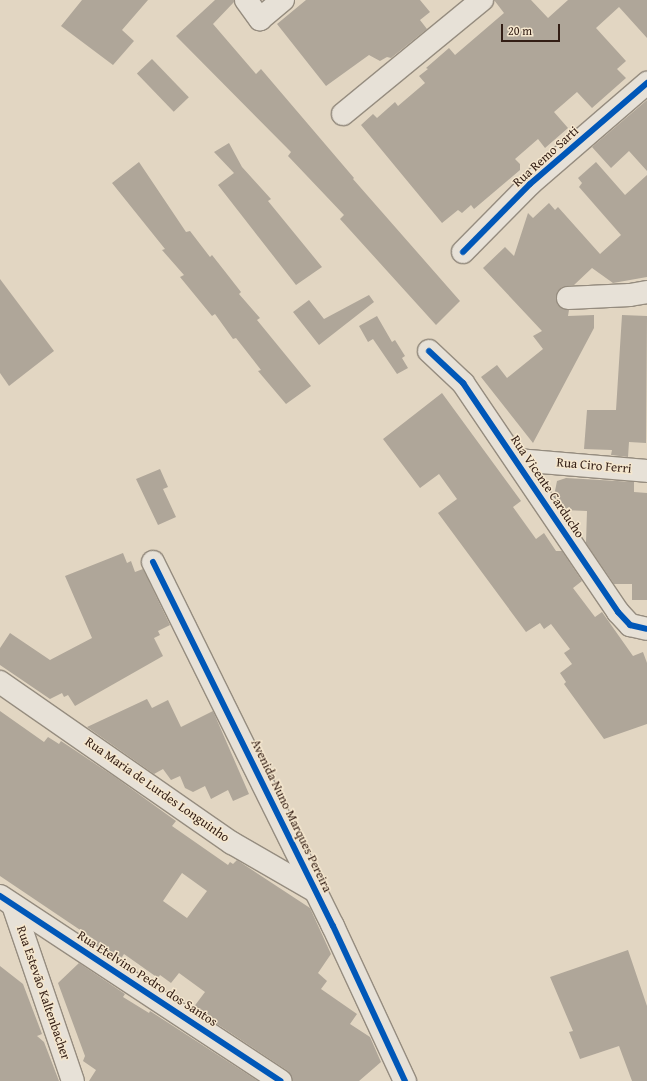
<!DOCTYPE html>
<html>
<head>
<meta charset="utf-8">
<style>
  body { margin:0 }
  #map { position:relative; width:647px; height:1081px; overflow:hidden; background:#e2d6c2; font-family:"Gentium Book Plus",serif }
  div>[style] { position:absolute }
  .building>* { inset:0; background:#afa699; transform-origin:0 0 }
  .roads { filter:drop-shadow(1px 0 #958c7f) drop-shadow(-1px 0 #958c7f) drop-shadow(0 1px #958c7f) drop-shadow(0 -1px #958c7f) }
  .minor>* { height:22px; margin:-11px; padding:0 11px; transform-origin:11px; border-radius:11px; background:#e7e1d7 }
  .cycleway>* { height:6px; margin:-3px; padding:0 3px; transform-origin:3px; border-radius:3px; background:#0057b8 }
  span { translate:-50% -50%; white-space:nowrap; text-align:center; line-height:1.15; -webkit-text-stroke:3px #f5e7ce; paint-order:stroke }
  .street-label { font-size:13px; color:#331e15 }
  .scale { position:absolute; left:501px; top:24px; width:59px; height:18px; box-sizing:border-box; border:2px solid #331e15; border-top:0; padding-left:5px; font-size:12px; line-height:14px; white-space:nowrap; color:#331e15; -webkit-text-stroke:3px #f5e7ce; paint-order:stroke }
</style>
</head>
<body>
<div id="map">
  <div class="building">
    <div style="clip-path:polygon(82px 0,148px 0,122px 30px,134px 41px,113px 65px,61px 26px)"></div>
    <div style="clip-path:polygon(215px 0,234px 0,234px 2px,213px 24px,256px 74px,261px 69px,354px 178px,353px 179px,460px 301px,436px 325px,340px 219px,344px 215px,288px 156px,291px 152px,176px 36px)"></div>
    <div style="clip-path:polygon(306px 0,420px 0,430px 12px,420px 20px,427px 29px,391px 58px,387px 57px,380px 61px,369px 55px,326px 86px,277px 24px)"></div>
    <div style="clip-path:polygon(494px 0,531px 0,548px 18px,568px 0,647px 0,647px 38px,619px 7px,596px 28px,626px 61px,617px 69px,626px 78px,592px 108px,577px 92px,554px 112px,568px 128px,545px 148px,538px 139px,515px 159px,520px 164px,520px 170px,474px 209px,471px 205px,462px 213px,458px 210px,442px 223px,361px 125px,373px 114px,377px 118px,395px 102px,398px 106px,425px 83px,419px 76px,428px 69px,426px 68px,449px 48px,455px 55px,504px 13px)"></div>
    <div style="left:152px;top:59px;width:53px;height:21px;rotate:46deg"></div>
    <div style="clip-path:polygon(647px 100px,647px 171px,629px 151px,611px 168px,592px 147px)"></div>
    <div style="clip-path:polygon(229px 143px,242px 167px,271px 199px,268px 201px,322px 267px,296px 285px,218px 185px,234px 173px,214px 152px)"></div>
    <div style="clip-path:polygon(139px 162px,186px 232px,190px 231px,210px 257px,212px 255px,223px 269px,241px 292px,239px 294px,260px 318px,257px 320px,311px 386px,286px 404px,258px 371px,261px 370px,236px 338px,233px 339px,215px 314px,212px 316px,180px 277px,184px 275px,162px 250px,165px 249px,112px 183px)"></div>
    <div style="clip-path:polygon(596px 162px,625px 195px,647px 175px,647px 277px,613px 283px,592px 268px,574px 285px,562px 287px,557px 292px,557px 304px,569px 310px,568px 316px,594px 315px,594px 328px,533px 443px,481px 377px,497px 365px,507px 378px,543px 349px,533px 336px,542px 331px,483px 268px,505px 247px,514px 256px,528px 213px,533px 218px,549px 203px,555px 210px,558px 207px,600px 254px,621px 235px,579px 187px,582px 183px,578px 178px)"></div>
    <div style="clip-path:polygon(0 279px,54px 351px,9px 386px,0 373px)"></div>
    <div style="clip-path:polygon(369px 295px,374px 302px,319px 345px,293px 312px,309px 300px,324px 319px)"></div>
    <div style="clip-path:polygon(622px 315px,647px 316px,646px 443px,629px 442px,628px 457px,611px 455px,612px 450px,584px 449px,587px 410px,616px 410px)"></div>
    <div style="clip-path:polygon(377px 316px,392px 342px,395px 340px,405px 356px,402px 358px,408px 368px,397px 374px,373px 339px,368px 342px,359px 326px)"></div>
    <div style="clip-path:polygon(442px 393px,521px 501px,513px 507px,536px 539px,544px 533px,556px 551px,562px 551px,582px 581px,573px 588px,595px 617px,602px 612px,633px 656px,643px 652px,647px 663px,647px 724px,604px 739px,564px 684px,566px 682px,560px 673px,572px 664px,564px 653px,570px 649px,551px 624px,544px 629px,540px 623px,526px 632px,438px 513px,457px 499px,439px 474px,420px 488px,383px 439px)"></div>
    <div style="clip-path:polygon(160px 469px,168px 487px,163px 489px,176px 517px,158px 525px,136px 479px)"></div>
    <div style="clip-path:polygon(566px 478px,634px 482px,634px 492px,647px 493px,647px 600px,632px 600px,632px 584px,614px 584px,586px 543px,587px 511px,564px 510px,554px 496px,557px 481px)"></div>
    <div style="clip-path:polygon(123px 553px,127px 563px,131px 561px,135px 572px,143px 569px,170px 625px,158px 631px,160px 635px,154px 638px,163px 656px,75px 706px,68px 695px,64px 697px,62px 693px,50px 699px,0 665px,0 648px,10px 633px,50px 660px,92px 638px,65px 576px)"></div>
    <div style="clip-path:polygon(147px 699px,152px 708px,168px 700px,181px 727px,213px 711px,249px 794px,233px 801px,228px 790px,211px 799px,205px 786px,193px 792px,185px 788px,180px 776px,171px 780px,163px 769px,154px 774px,87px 727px)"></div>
    <div style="clip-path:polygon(evenodd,0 711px,44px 742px,48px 737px,59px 744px,61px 741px,115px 777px,176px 821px,172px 826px,228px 865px,230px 862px,233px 864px,237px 860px,310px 908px,331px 954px,318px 973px,327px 981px,321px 989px,357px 1014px,350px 1024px,370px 1037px,381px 1062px,359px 1081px,293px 1081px,288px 1071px,193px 1008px,205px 992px,179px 973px,171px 983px,160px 975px,158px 978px,124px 954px,120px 960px,96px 944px,98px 942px,0 876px,0 711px,182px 873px,207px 891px,187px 918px,163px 901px,182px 873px)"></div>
    <div style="clip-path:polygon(628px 950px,647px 1006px,647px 1081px,632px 1081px,619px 1046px,580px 1059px,569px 1032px,573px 1031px,550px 977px)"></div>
    <div style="clip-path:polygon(79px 963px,125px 994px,123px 997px,149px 1013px,150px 1011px,258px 1081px,89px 1081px,96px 1070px,83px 1061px,85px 1056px,58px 983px)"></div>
    <div style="clip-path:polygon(0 966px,23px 984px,42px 1034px,37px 1036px,44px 1042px,59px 1081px,0 1081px)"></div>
  </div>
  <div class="roads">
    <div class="minor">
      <div style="left:246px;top:0;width:24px;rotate:54deg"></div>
      <div style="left:260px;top:19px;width:30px;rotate:-40deg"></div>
      <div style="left:343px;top:114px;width:180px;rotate:-39.4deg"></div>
      <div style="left:463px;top:252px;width:95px;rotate:-45.4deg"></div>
      <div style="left:530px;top:184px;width:155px;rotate:-40.8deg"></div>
      <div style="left:568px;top:298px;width:62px;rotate:-2.8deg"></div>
      <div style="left:630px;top:295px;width:17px;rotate:-10deg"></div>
      <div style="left:429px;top:351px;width:47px;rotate:43.3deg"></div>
      <div style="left:463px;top:383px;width:277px;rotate:55.9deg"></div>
      <div style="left:618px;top:612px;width:18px;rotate:47deg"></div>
      <div style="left:630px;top:625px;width:17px;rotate:13deg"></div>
      <div style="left:517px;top:460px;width:130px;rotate:4.8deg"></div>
      <div style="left:153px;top:562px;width:406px;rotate:63.7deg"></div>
      <div style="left:333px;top:926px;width:171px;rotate:65.1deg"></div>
      <div style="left:0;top:682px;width:282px;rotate:34.8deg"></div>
      <div style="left:232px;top:843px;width:98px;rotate:30deg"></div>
      <div style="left:0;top:896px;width:336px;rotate:33.4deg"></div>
      <div style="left:13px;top:905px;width:186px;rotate:71.2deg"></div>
    </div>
  </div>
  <div class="cycleway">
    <div style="left:463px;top:252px;width:95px;rotate:-45.4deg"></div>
    <div style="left:530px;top:184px;width:155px;rotate:-40.8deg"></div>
    <div style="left:429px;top:351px;width:47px;rotate:43.3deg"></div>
    <div style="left:463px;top:383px;width:277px;rotate:55.9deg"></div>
    <div style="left:618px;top:612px;width:18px;rotate:47deg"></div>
    <div style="left:630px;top:625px;width:17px;rotate:13deg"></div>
    <div style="left:153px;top:562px;width:406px;rotate:63.7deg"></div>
    <div style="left:333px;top:926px;width:171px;rotate:65.1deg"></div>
    <div style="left:0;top:896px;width:336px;rotate:33.4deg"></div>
  </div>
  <div class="street-label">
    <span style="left:546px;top:157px;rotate:-42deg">Rua Remo Sarti</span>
    <span style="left:594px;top:466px;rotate:5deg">Rua Ciro Ferri</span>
    <span style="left:547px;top:487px;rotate:56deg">Rua Vicente Carducho</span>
    <span style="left:157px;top:790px;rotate:35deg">Rua Maria de Lurdes Longuinho</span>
    <span style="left:291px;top:816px;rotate:64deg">Avenida Nuno Marques Pereira</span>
    <span style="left:147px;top:979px;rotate:33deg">Rua Etelvino Pedro dos Santos</span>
    <span style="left:43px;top:993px;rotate:71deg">Rua Estevão Kaltenbacher</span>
  </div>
  <div class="scale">20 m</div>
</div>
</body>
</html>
